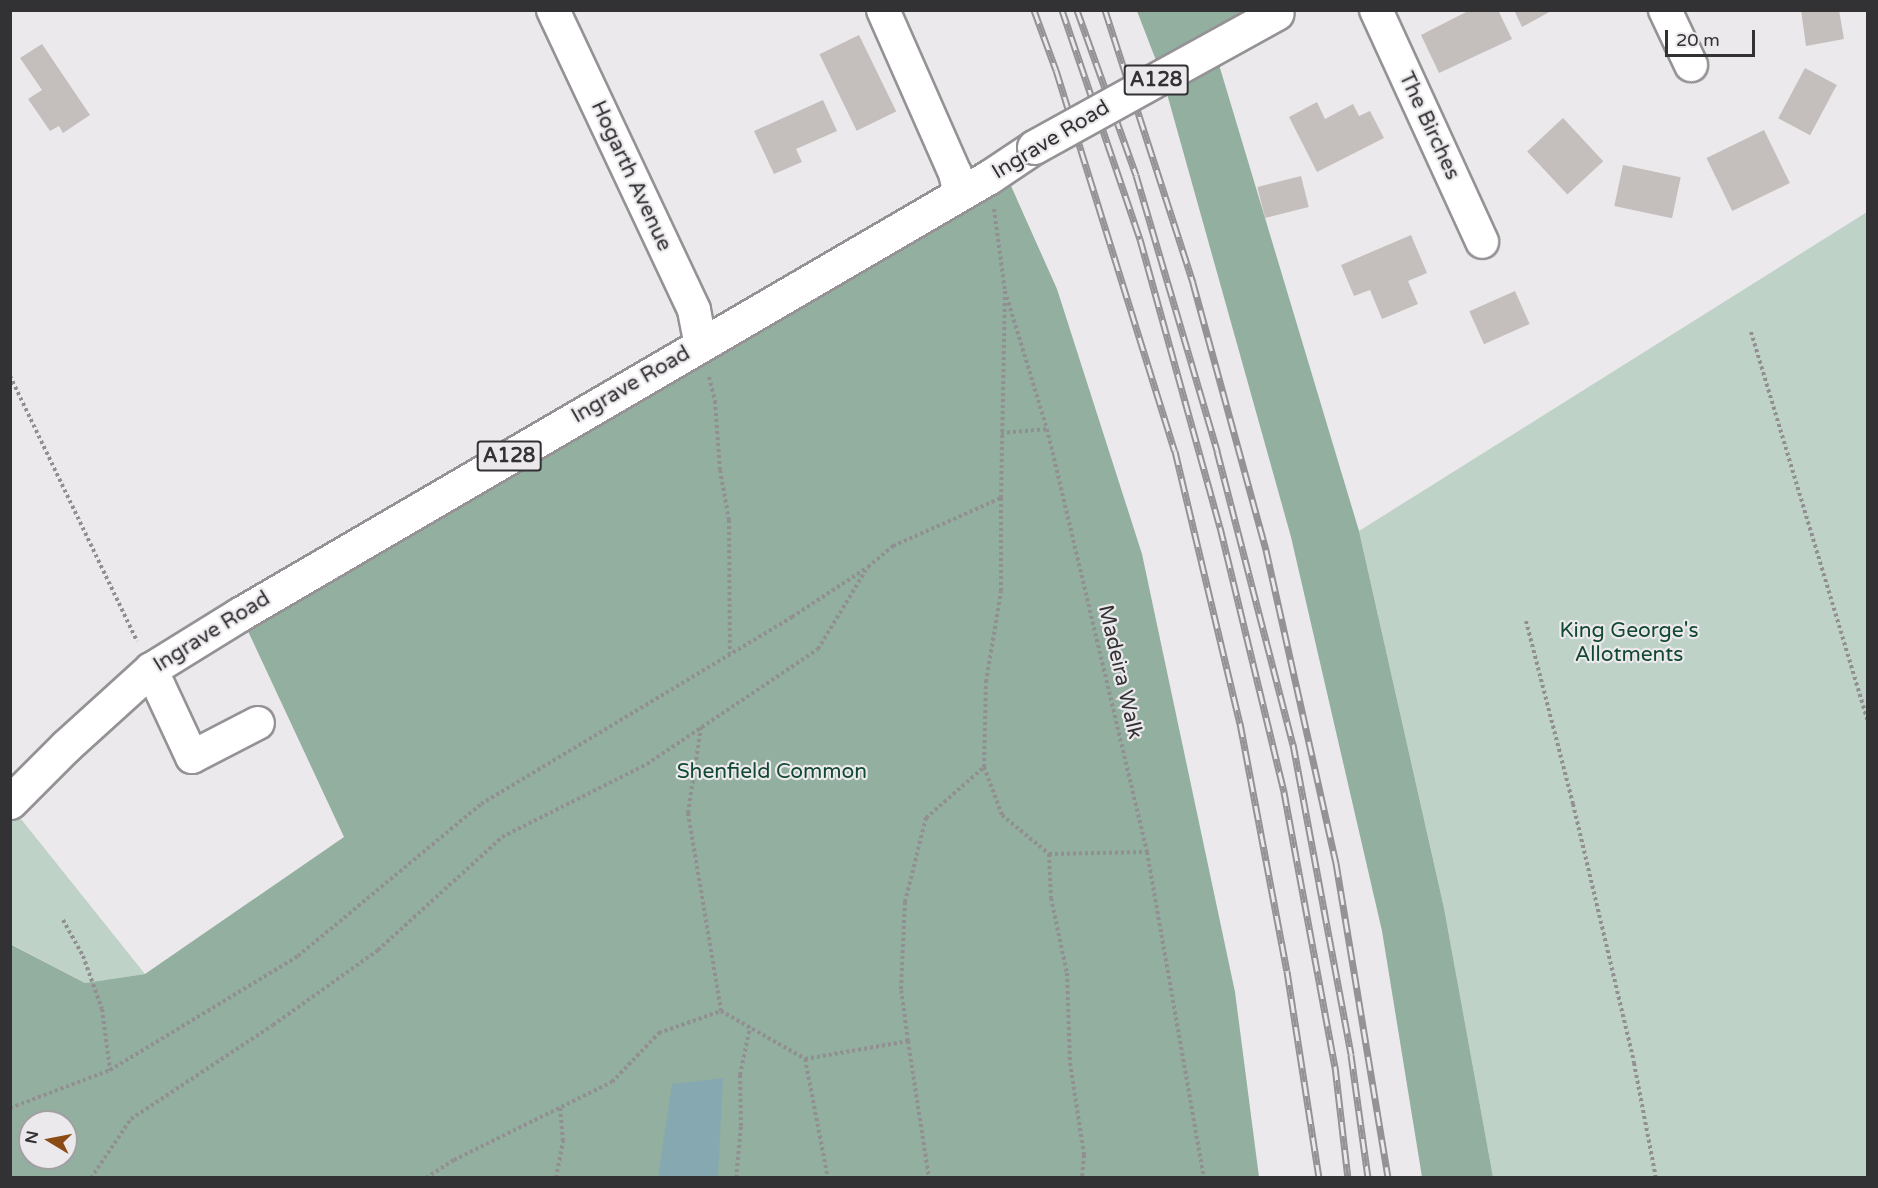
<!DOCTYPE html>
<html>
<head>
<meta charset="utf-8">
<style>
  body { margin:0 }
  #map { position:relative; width:1878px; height:1188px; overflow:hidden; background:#ece9ed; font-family:"Varela Round",sans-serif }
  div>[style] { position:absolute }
  .green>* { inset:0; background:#bed2c7 }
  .forest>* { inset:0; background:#92af9f }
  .water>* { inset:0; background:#86a9b1 }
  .building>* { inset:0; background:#c4bfbd; transform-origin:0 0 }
  .path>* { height:4px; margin-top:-2px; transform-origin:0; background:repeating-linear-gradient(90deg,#918f92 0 3px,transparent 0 6px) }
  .roads { filter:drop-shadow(2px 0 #959296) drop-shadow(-2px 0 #959296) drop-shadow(0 2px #959296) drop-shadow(0 -2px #959296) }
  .minor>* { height:32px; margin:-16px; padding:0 16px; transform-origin:16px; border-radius:16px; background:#fff }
  .major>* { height:33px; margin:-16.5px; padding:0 16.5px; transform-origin:16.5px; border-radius:16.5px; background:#fff }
  .rail>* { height:7px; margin-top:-3.5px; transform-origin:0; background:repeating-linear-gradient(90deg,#ece9ed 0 14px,#949295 0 28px); box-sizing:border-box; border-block:2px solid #949295 }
  .bridges { filter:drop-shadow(2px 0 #959296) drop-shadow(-2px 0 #959296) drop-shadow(0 2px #959296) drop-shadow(0 -2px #959296) }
  .major-bridge>* { height:33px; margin:-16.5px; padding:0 16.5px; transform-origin:16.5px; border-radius:16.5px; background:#fff }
  span { translate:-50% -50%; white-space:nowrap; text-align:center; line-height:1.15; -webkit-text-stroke:4.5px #ece9ed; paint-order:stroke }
  .shield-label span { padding:2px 4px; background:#ece9ed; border:2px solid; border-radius:4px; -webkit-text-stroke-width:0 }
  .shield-label { font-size:20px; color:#323133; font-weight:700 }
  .street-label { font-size:21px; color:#323133 }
  .park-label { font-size:21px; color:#114831 }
  .frame { position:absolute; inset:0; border:12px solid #323133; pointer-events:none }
  .north { position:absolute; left:18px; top:1110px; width:60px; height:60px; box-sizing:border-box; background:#ece9ed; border:2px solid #a29fa3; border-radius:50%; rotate:280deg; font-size:16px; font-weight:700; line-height:24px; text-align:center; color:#323133 }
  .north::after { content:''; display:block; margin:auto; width:21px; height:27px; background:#8b4b14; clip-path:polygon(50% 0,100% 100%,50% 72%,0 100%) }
  .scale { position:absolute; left:1665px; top:30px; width:90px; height:27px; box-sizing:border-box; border:3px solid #323133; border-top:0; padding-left:8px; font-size:18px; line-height:21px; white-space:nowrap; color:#323133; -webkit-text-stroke:4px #ece9ed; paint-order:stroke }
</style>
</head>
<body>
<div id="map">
  <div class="green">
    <div style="clip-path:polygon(1867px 212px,1867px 1177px,1493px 1177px,1444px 908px,1359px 531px)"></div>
    <div style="clip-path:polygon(10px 805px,17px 814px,145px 974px,85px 983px,11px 944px)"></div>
  </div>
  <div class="forest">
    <div style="clip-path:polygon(1137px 11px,1281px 11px,1214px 48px,1359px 531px,1444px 908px,1493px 1177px,1422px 1177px,1382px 931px,1291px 537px,1162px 76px)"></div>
    <div style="clip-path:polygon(evenodd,1003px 168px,1057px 289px,1142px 554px,1235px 992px,1259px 1177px,11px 1177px,10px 944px,85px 983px,145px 974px,344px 837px,240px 614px,1003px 168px,30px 1122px,66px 1122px,66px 1158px,30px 1158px,30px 1122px)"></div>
  </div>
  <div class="water">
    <div style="clip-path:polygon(723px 1078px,718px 1177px,658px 1177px,672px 1084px)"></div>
  </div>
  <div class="building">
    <div style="clip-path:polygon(1470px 10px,1498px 10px,1512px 39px,1439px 73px,1421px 35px)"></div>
    <div style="clip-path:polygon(1514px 10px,1553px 10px,1522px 27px)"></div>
    <div style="clip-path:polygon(1801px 10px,1839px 10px,1844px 39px,1806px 46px)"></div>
    <div style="left:859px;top:35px;width:85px;height:44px;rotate:64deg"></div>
    <div style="clip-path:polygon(42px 44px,90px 115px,63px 133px,59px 126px,50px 131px,28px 99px,42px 90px,20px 58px)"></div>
    <div style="left:1805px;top:68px;width:36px;height:57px;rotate:28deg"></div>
    <div style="clip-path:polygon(823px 100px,837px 131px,796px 149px,802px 162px,774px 174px,754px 131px)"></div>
    <div style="clip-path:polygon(1317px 102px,1325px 119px,1353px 104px,1359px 116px,1370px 111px,1384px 138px,1317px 172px,1289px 117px)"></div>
    <div style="left:1563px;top:118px;width:59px;height:49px;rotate:47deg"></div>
    <div style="left:1764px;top:130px;width:59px;height:64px;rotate:64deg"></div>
    <div style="left:1623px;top:165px;width:59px;height:42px;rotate:12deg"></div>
    <div style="left:1301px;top:176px;width:32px;height:45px;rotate:76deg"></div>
    <div style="clip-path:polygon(1411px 235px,1427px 273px,1408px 281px,1418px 304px,1382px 319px,1370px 290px,1354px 296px,1341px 265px)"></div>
    <div style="left:1515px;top:291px;width:36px;height:50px;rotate:66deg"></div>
  </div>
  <div class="path">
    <div style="left:994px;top:209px;width:83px;rotate:82.4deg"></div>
    <div style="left:1005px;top:291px;width:144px;rotate:73.1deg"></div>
    <div style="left:1047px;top:429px;width:435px;rotate:76.7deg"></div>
    <div style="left:1147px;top:852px;width:331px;rotate:80.1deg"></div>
    <div style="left:1751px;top:332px;width:406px;rotate:73.3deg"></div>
    <div style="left:10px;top:376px;width:294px;rotate:64.4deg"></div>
    <div style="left:709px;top:377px;width:25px;rotate:76deg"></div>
    <div style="left:715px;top:401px;width:69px;rotate:85.9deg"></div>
    <div style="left:720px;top:470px;width:51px;rotate:79.8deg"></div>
    <div style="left:729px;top:520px;width:133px;rotate:89.6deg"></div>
    <div style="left:1001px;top:433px;width:46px;rotate:-5deg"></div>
    <div style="left:1526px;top:621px;width:189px;rotate:75.6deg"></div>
    <div style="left:1573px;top:804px;width:266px;rotate:76.7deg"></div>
    <div style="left:1634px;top:1063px;width:117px;rotate:79.2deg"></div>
    <div style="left:701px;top:727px;width:87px;rotate:98.6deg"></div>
    <div style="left:688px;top:813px;width:201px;rotate:80.5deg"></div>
    <div style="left:984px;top:767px;width:51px;rotate:69.4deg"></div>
    <div style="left:1002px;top:815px;width:61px;rotate:39.7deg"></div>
    <div style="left:1049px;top:854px;width:44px;rotate:87.4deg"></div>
    <div style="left:1051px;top:898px;width:77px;rotate:78deg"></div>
    <div style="left:1067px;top:973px;width:90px;rotate:88.1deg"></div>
    <div style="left:1070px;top:1063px;width:93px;rotate:81.3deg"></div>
    <div style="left:1084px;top:1155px;width:23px;rotate:95deg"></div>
    <div style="left:1049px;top:854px;width:98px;rotate:-1.2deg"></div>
    <div style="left:63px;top:920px;width:41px;rotate:60.9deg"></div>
    <div style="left:83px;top:956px;width:56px;rotate:70.3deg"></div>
    <div style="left:102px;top:1009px;width:62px;rotate:82.5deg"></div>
    <div style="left:908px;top:1041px;width:139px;rotate:81.3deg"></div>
    <div style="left:805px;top:1059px;width:121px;rotate:79.1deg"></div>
    <div style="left:10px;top:1108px;width:107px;rotate:-20.8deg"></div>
    <div style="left:110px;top:1070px;width:220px;rotate:-31.2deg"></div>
    <div style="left:298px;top:956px;width:238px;rotate:-39.7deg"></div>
    <div style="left:481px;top:804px;width:363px;rotate:-31deg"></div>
    <div style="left:792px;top:617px;width:91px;rotate:-33.3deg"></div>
    <div style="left:868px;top:567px;width:33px;rotate:-40deg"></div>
    <div style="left:893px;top:546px;width:118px;rotate:-24deg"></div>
    <div style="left:1001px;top:498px;width:207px;rotate:-88.9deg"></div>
    <div style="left:91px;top:1178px;width:71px;rotate:-55.9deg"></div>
    <div style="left:131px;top:1119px;width:170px;rotate:-33.5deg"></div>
    <div style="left:273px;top:1025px;width:129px;rotate:-35.5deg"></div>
    <div style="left:378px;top:950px;width:168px;rotate:-42.3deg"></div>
    <div style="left:502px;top:837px;width:162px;rotate:-26.7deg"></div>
    <div style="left:647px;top:764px;width:206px;rotate:-33.9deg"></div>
    <div style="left:818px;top:649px;width:92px;rotate:-58.7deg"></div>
    <div style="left:426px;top:1178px;width:33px;rotate:-33deg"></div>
    <div style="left:454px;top:1160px;width:176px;rotate:-26.3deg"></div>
    <div style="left:612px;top:1082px;width:68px;rotate:-46.2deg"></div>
    <div style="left:659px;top:1033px;width:66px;rotate:-19.5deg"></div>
    <div style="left:721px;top:1011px;width:97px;rotate:29.7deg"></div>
    <div style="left:805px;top:1059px;width:105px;rotate:-9.9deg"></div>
    <div style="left:908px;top:1041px;width:52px;rotate:-97.7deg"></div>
    <div style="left:901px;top:989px;width:87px;rotate:-87.4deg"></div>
    <div style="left:905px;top:902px;width:87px;rotate:-76deg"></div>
    <div style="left:926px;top:818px;width:77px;rotate:-41.3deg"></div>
    <div style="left:984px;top:767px;width:85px;rotate:-88.7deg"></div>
    <div style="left:986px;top:682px;width:92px;rotate:-80.6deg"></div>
    <div style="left:1001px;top:591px;width:93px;rotate:-90deg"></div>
    <div style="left:556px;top:1178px;width:38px;rotate:-79deg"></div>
    <div style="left:563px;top:1141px;width:33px;rotate:-95deg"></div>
    <div style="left:736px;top:1178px;width:52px;rotate:-84.5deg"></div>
    <div style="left:741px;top:1126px;width:51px;rotate:-91.1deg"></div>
    <div style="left:740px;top:1075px;width:49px;rotate:-78.2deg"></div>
  </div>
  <div class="roads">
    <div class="minor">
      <div style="left:553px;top:10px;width:331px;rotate:64.8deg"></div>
      <div style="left:694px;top:310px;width:36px;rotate:79deg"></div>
      <div style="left:883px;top:10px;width:178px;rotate:66.2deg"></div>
      <div style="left:955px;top:173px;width:22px;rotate:77deg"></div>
      <div style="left:1376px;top:10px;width:255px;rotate:65.4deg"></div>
      <div style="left:1665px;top:10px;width:61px;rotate:64.7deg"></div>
      <div style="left:151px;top:669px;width:97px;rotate:65deg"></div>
      <div style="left:192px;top:757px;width:74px;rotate:-27.3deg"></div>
    </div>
    <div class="major">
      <div style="left:10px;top:802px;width:79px;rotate:-45deg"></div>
      <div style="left:66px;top:746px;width:115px;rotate:-42.2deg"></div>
      <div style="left:151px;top:669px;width:105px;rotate:-31.7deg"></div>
      <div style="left:240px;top:614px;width:867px;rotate:-30.26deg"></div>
      <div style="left:989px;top:177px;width:54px;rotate:-33.7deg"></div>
    </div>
  </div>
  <div class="rail">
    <div style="left:1034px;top:10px;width:64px;rotate:69.9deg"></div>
    <div style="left:1056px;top:70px;width:399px;rotate:72.7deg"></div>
    <div style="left:1175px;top:451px;width:280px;rotate:76.6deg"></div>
    <div style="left:1240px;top:723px;width:252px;rotate:79.3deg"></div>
    <div style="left:1287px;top:971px;width:209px;rotate:81.2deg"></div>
    <div style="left:1062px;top:10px;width:242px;rotate:71.2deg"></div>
    <div style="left:1140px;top:239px;width:299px;rotate:74.5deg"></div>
    <div style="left:1220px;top:527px;width:273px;rotate:76.4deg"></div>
    <div style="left:1284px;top:792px;width:279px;rotate:79.5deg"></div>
    <div style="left:1335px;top:1066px;width:113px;rotate:83.4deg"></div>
    <div style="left:1077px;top:10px;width:175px;rotate:70.3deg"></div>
    <div style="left:1136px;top:175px;width:288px;rotate:73.6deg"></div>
    <div style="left:1217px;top:451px;width:303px;rotate:75.5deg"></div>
    <div style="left:1293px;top:744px;width:316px;rotate:79.4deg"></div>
    <div style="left:1351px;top:1055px;width:124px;rotate:82.1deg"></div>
    <div style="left:1105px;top:10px;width:287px;rotate:72.1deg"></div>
    <div style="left:1193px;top:283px;width:277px;rotate:74.7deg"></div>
    <div style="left:1266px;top:550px;width:321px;rotate:77.4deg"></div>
    <div style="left:1336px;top:863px;width:319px;rotate:80.6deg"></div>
  </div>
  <div class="bridges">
    <div class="major-bridge">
      <div style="left:1034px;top:147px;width:277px;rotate:-28.9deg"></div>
    </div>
  </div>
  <div class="shield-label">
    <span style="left:1156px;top:80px">A128</span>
    <span style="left:509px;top:456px">A128</span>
  </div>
  <div class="street-label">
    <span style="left:1429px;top:126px;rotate:65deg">The Birches</span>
    <span style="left:1051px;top:140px;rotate:-31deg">Ingrave Road</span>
    <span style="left:631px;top:176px;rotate:65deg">Hogarth Avenue</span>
    <span style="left:631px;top:385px;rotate:-30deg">Ingrave Road</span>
    <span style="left:212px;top:632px;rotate:-32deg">Ingrave Road</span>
    <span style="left:1120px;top:672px;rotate:77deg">Madeira Walk</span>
  </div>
  <div class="park-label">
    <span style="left:1629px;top:643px">King George's<br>Allotments</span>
    <span style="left:772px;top:772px">Shenfield Common</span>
  </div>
  <div class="frame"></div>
  <div class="north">N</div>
  <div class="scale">20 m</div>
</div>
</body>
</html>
